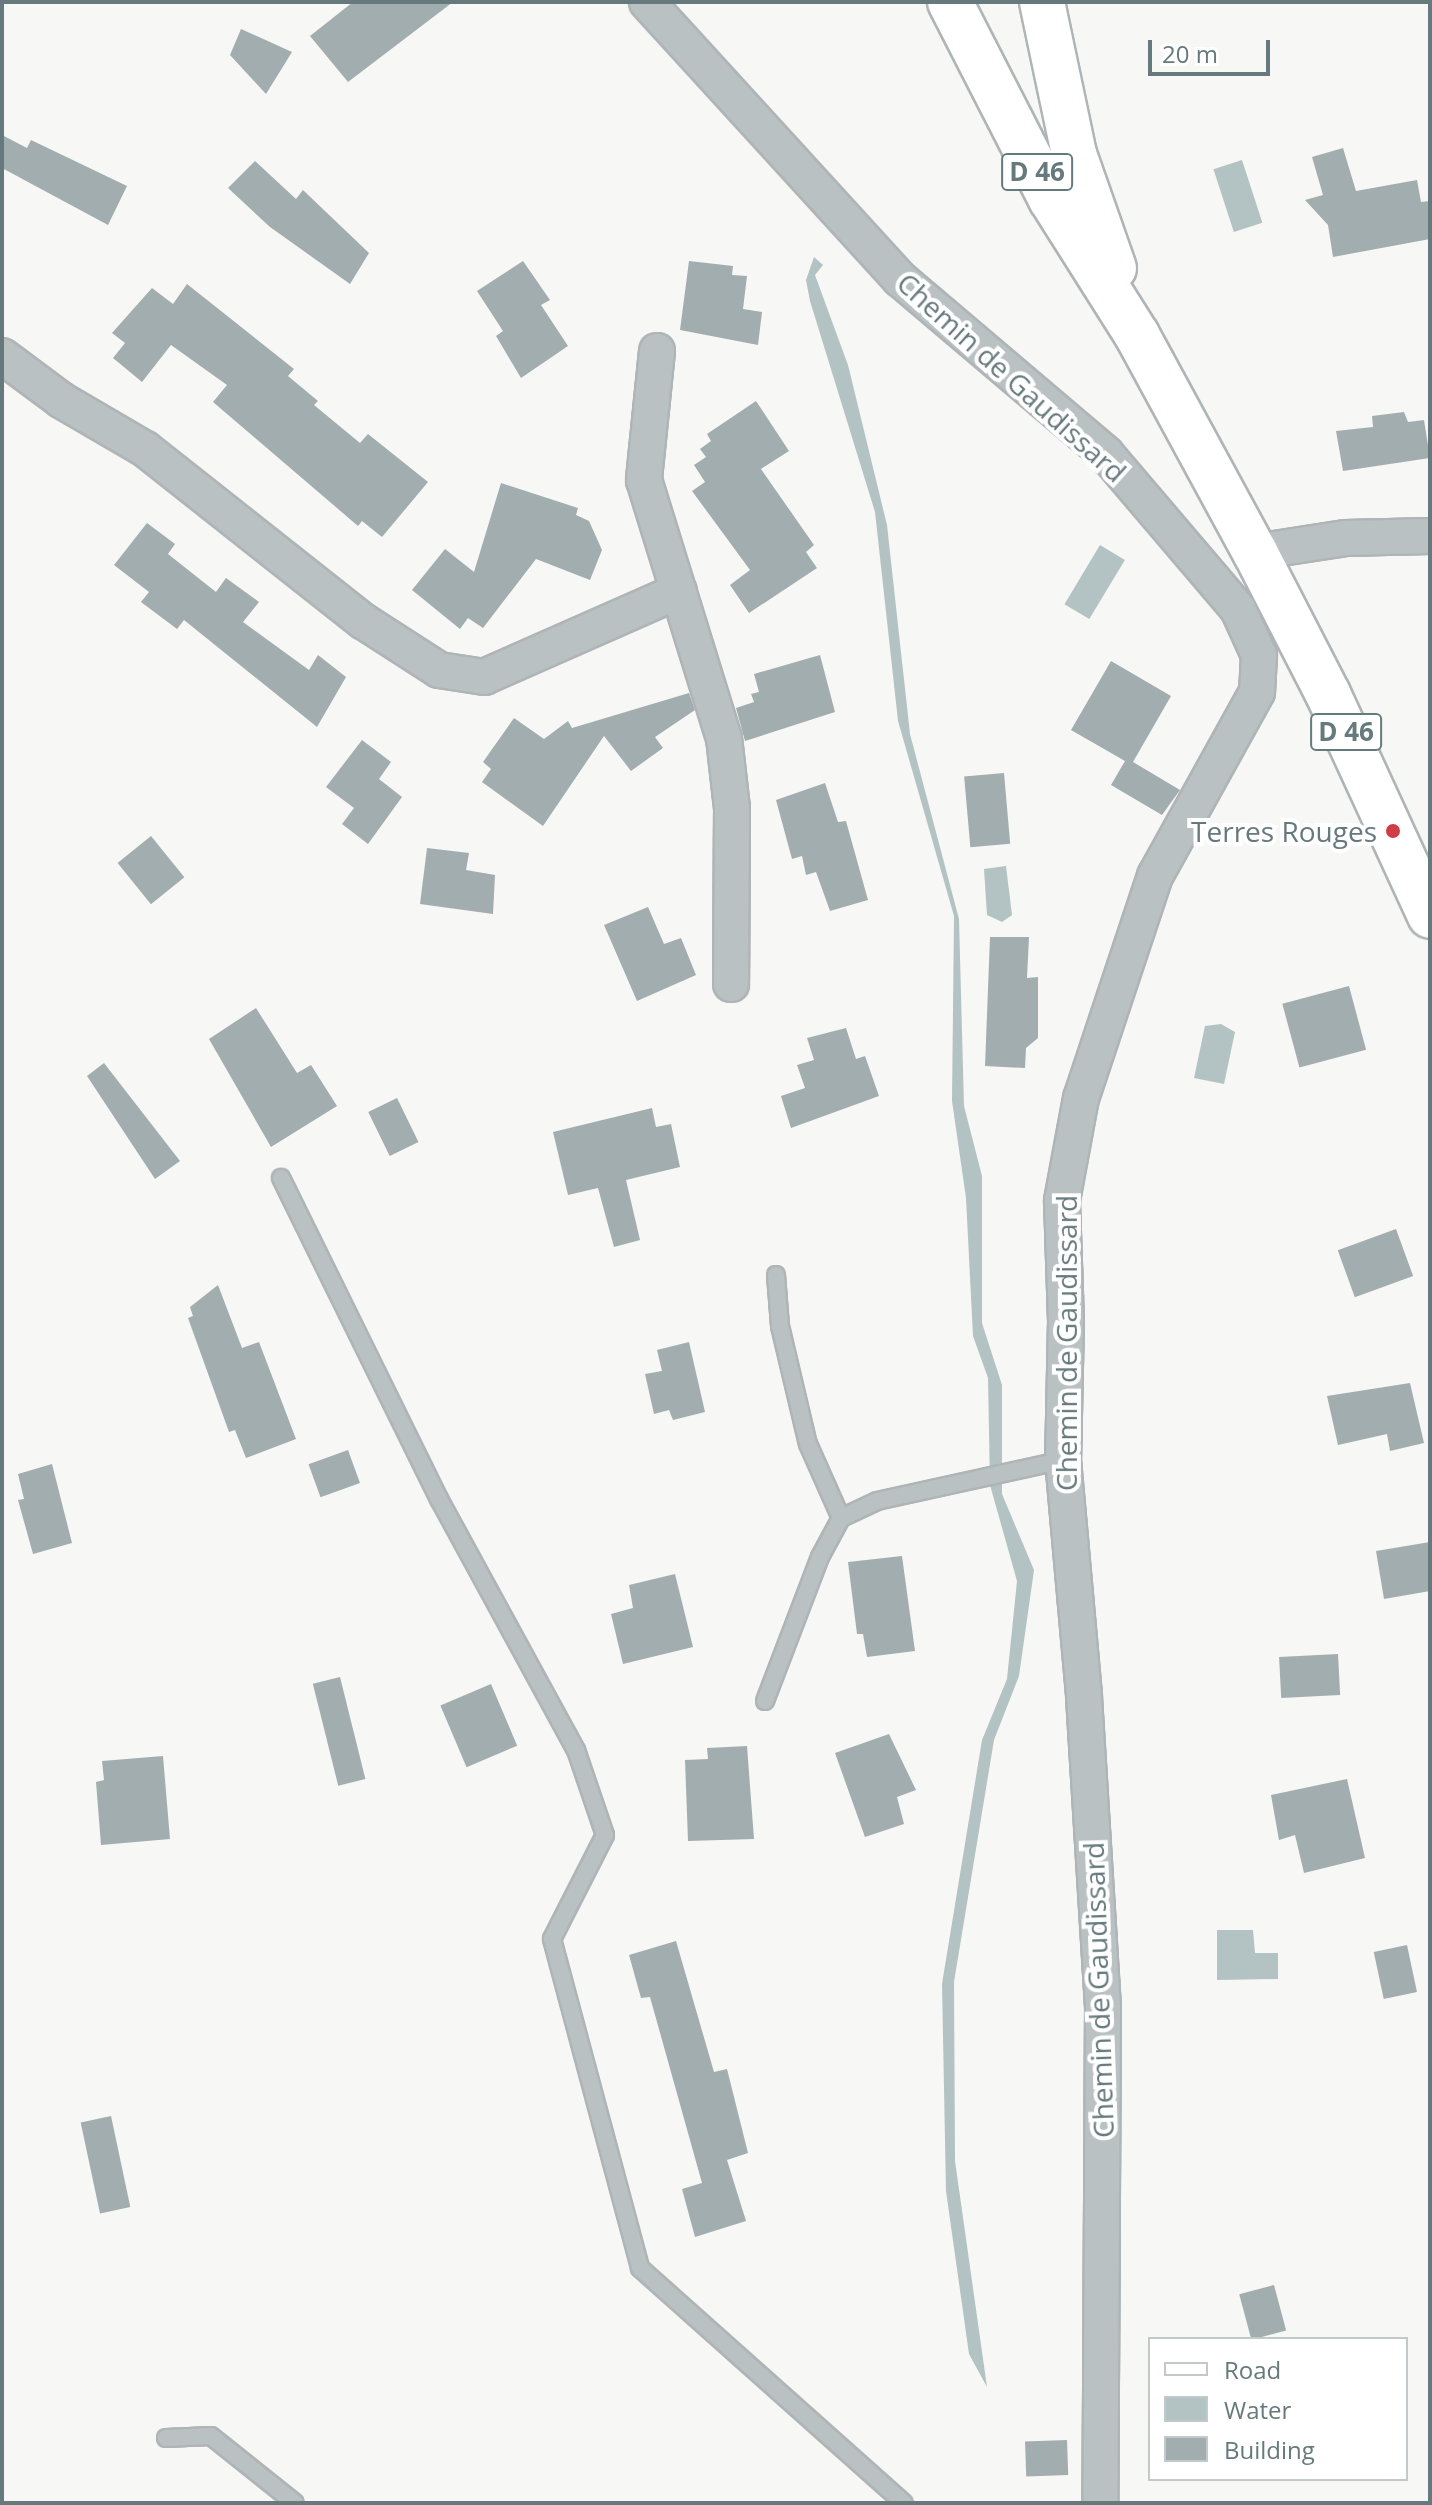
<!DOCTYPE html>
<html>
<head>
<meta charset="utf-8">
<style>
  body { margin:0 }
  #map { position:relative; width:1432px; height:2505px; overflow:hidden; background:#f7f7f5; font-family:"Open Sans",sans-serif }
  div>[style] { position:absolute }
  .water>* { inset:0; background:#b3c2c2; transform-origin:0 0 }
  .building>* { inset:0; background:#a2adaf; transform-origin:0 0 }
  .roads { filter:drop-shadow(2px 0 #afb5b7) drop-shadow(-2px 0 #afb5b7) drop-shadow(0 2px #afb5b7) drop-shadow(0 -2px #afb5b7) }
  .service>* { height:16px; margin:-8px; padding:0 8px; transform-origin:8px; border-radius:8px; background:#bac1c2 }
  .minor>* { height:34px; margin:-17px; padding:0 17px; transform-origin:17px; border-radius:17px; background:#bac1c2 }
  .primary>* { height:44px; margin:-22px; padding:0 22px; transform-origin:22px; border-radius:22px; background:#fff }
  .dots>* { width:22px; height:22px; translate:-50% -50%; box-sizing:border-box; border:4px solid #fff; border-radius:50% }
  span { translate:-50% -50%; white-space:nowrap; text-align:center; line-height:1.15; -webkit-text-stroke:8px #fff; paint-order:stroke }
  .shield-label span { padding:2px 6px; background:#fff; border:2px solid; border-radius:6px; -webkit-text-stroke-width:0 }
  .shield-label { font-size:26px; color:#66797c; font-weight:700 }
  .street-label { font-size:28px; color:#66797c }
  .poi-label { font-size:28px; color:#66797c }
  .right { translate:-100% -50%; text-align:right }
  .frame { position:absolute; inset:0; border:4px solid #66797c; pointer-events:none }
  .legend { position:absolute; left:1148px; top:2337px; width:260px; height:144px; box-sizing:border-box; background:#fff; border:2px solid #c2c9cb; margin:0; padding:10px 14px; list-style:none; font-size:24px; color:#66797c }
  .legend li { display:flex; align-items:center; gap:16px; height:40px }
  .legend b { width:40px; border:2px solid #c2c9cb }
  .scale { position:absolute; left:1148px; top:40px; width:122px; height:36px; box-sizing:border-box; border:4px solid #66797c; border-top:0; padding-left:10px; font-size:24px; line-height:28px; white-space:nowrap; color:#66797c; -webkit-text-stroke:6px #fff; paint-order:stroke }
</style>
</head>
<body>
<div id="map">
  <div class="water">
    <div style="left:1242px;top:160px;width:66px;height:30px;rotate:72deg"></div>
    <div style="clip-path:polygon(814px 257px,823px 265px,815px 275px,848px 365px,887px 525px,910px 734px,959px 919px,964px 1106px,982px 1176px,982px 1323px,1002px 1385px,1002px 1494px,1034px 1570px,1019px 1676px,994px 1740px,954px 1982px,955px 2161px,987px 2387px,969px 2354px,946px 2191px,942px 1984px,982px 1740px,1007px 1679px,1017px 1581px,990px 1485px,988px 1378px,973px 1336px,966px 1198px,952px 1101px,954px 916px,898px 721px,875px 512px,810px 301px,806px 280px)"></div>
    <div style="left:1100px;top:545px;width:29px;height:69px;rotate:31deg"></div>
    <div style="clip-path:polygon(1006px 866px,1012px 915px,1002px 922px,987px 915px,984px 869px)"></div>
    <div style="clip-path:polygon(1221px 1024px,1235px 1032px,1224px 1084px,1194px 1078px,1205px 1026px)"></div>
    <div style="clip-path:polygon(1217px 1930px,1253px 1930px,1255px 1953px,1278px 1953px,1278px 1979px,1217px 1980px)"></div>
  </div>
  <div class="building">
    <div style="clip-path:polygon(353px 2px,453px 2px,348px 82px,310px 36px)"></div>
    <div style="clip-path:polygon(241px 29px,292px 52px,266px 94px,230px 55px)"></div>
    <div style="clip-path:polygon(2px 135px,27px 148px,31px 140px,127px 186px,108px 225px,2px 168px)"></div>
    <div style="clip-path:polygon(1343px 148px,1356px 191px,1417px 180px,1421px 202px,1430px 201px,1430px 239px,1333px 257px,1328px 225px,1305px 200px,1323px 195px,1312px 157px)"></div>
    <div style="clip-path:polygon(255px 161px,296px 199px,303px 190px,369px 253px,350px 284px,270px 227px,228px 188px)"></div>
    <div style="clip-path:polygon(523px 261px,550px 300px,541px 305px,568px 346px,521px 378px,496px 336px,503px 331px,477px 291px)"></div>
    <div style="clip-path:polygon(689px 261px,733px 266px,732px 275px,747px 276px,743px 309px,762px 312px,758px 345px,680px 330px)"></div>
    <div style="clip-path:polygon(187px 284px,294px 369px,288px 376px,318px 401px,314px 405px,360px 443px,368px 434px,428px 482px,382px 537px,362px 521px,358px 526px,213px 402px,227px 385px,171px 345px,142px 382px,113px 358px,125px 343px,112px 333px,152px 288px,173px 304px)"></div>
    <div style="clip-path:polygon(756px 401px,789px 451px,761px 469px,814px 545px,806px 552px,817px 568px,749px 613px,730px 585px,750px 570px,692px 491px,705px 482px,694px 465px,706px 457px,700px 449px,711px 441px,707px 434px)"></div>
    <div style="clip-path:polygon(1404px 412px,1408px 422px,1424px 420px,1430px 458px,1343px 471px,1336px 431px,1373px 427px,1372px 416px)"></div>
    <div style="clip-path:polygon(501px 483px,578px 508px,576px 515px,589px 521px,602px 550px,590px 580px,536px 559px,483px 628px,468px 618px,460px 629px,412px 590px,445px 549px,474px 572px)"></div>
    <div style="clip-path:polygon(147px 523px,175px 544px,168px 554px,216px 592px,226px 578px,259px 602px,243px 622px,309px 670px,318px 655px,346px 677px,317px 727px,184px 620px,177px 629px,141px 602px,149px 592px,114px 565px)"></div>
    <div style="clip-path:polygon(820px 655px,835px 712px,745px 741px,736px 708px,754px 702px,751px 694px,759px 692px,754px 674px)"></div>
    <div style="clip-path:polygon(1111px 661px,1171px 696px,1133px 762px,1180px 790px,1162px 815px,1111px 785px,1125px 761px,1071px 730px)"></div>
    <div style="clip-path:polygon(689px 693px,695px 710px,655px 737px,663px 748px,631px 771px,604px 736px,543px 826px,482px 782px,491px 769px,483px 762px,514px 718px,544px 739px,568px 721px,572px 728px)"></div>
    <div style="clip-path:polygon(362px 740px,391px 762px,379px 779px,402px 797px,368px 844px,342px 824px,354px 808px,326px 787px)"></div>
    <div style="left:1004px;top:773px;width:71px;height:40px;rotate:85deg"></div>
    <div style="clip-path:polygon(825px 783px,838px 822px,846px 821px,868px 900px,830px 911px,816px 872px,806px 875px,802px 856px,792px 859px,776px 800px)"></div>
    <div style="left:151px;top:836px;width:53px;height:43px;rotate:51deg"></div>
    <div style="clip-path:polygon(427px 848px,469px 853px,466px 870px,495px 875px,493px 914px,420px 904px)"></div>
    <div style="clip-path:polygon(648px 907px,664px 944px,681px 938px,696px 975px,637px 1001px,604px 925px)"></div>
    <div style="clip-path:polygon(990px 937px,1029px 937px,1027px 978px,1038px 977px,1038px 1038px,1026px 1048px,1025px 1068px,985px 1066px)"></div>
    <div style="left:1349px;top:986px;width:66px;height:69px;rotate:75deg"></div>
    <div style="clip-path:polygon(256px 1008px,297px 1073px,311px 1065px,337px 1106px,271px 1147px,209px 1039px)"></div>
    <div style="clip-path:polygon(846px 1028px,856px 1059px,865px 1056px,879px 1096px,791px 1128px,781px 1096px,805px 1088px,797px 1065px,814px 1060px,807px 1038px)"></div>
    <div style="clip-path:polygon(104px 1063px,180px 1161px,155px 1179px,87px 1076px)"></div>
    <div style="left:397px;top:1098px;width:49px;height:32px;rotate:64deg"></div>
    <div style="clip-path:polygon(652px 1108px,656px 1127px,671px 1124px,680px 1167px,626px 1180px,640px 1240px,614px 1247px,598px 1188px,568px 1195px,553px 1132px)"></div>
    <div style="left:1396px;top:1229px;width:50px;height:62px;rotate:70deg"></div>
    <div style="clip-path:polygon(218px 1285px,242px 1348px,259px 1342px,296px 1439px,246px 1458px,235px 1430px,229px 1432px,188px 1318px,193px 1316px,190px 1307px)"></div>
    <div style="clip-path:polygon(689px 1342px,705px 1412px,673px 1420px,669px 1410px,654px 1414px,645px 1374px,662px 1371px,657px 1350px)"></div>
    <div style="clip-path:polygon(1410px 1383px,1424px 1443px,1390px 1451px,1387px 1434px,1338px 1445px,1327px 1396px)"></div>
    <div style="left:348px;top:1450px;width:35px;height:42px;rotate:70deg"></div>
    <div style="clip-path:polygon(52px 1464px,72px 1543px,33px 1554px,18px 1500px,24px 1499px,18px 1474px)"></div>
    <div style="clip-path:polygon(1430px 1542px,1430px 1591px,1384px 1599px,1376px 1551px)"></div>
    <div style="clip-path:polygon(902px 1556px,915px 1651px,867px 1657px,863px 1634px,857px 1634px,848px 1562px)"></div>
    <div style="clip-path:polygon(675px 1574px,693px 1647px,623px 1664px,611px 1614px,633px 1608px,629px 1585px)"></div>
    <div style="left:1338px;top:1654px;width:41px;height:59px;rotate:87deg"></div>
    <div style="left:340px;top:1677px;width:105px;height:28px;rotate:76deg"></div>
    <div style="left:491px;top:1684px;width:67px;height:55px;rotate:67deg"></div>
    <div style="clip-path:polygon(889px 1734px,916px 1790px,897px 1797px,904px 1824px,865px 1837px,835px 1753px)"></div>
    <div style="clip-path:polygon(747px 1746px,754px 1839px,688px 1841px,685px 1760px,708px 1759px,707px 1748px)"></div>
    <div style="clip-path:polygon(163px 1756px,170px 1839px,101px 1845px,96px 1782px,104px 1780px,102px 1761px)"></div>
    <div style="clip-path:polygon(1347px 1779px,1365px 1858px,1304px 1873px,1295px 1835px,1279px 1840px,1271px 1795px)"></div>
    <div style="clip-path:polygon(676px 1941px,714px 2072px,727px 2069px,748px 2153px,727px 2160px,746px 2221px,695px 2237px,682px 2189px,702px 2183px,650px 1997px,641px 1998px,629px 1955px)"></div>
    <div style="left:1407px;top:1945px;width:48px;height:34px;rotate:78deg"></div>
    <div style="left:111px;top:2116px;width:93px;height:31px;rotate:78deg"></div>
    <div style="left:1274px;top:2285px;width:47px;height:36px;rotate:75deg"></div>
    <div style="left:1067px;top:2440px;width:35px;height:42px;rotate:88deg"></div>
  </div>
  <div class="roads">
    <div class="service">
      <div style="left:281px;top:1178px;width:358px;rotate:63.8deg"></div>
      <div style="left:439px;top:1499px;width:286px;rotate:61.4deg"></div>
      <div style="left:576px;top:1750px;width:90px;rotate:71.2deg"></div>
      <div style="left:605px;top:1835px;width:117px;rotate:117deg"></div>
      <div style="left:552px;top:1939px;width:341px;rotate:75deg"></div>
      <div style="left:640px;top:2268px;width:353px;rotate:41.7deg"></div>
      <div style="left:776px;top:1275px;width:51px;rotate:85.5deg"></div>
      <div style="left:780px;top:1326px;width:121px;rotate:76.7deg"></div>
      <div style="left:808px;top:1444px;width:81px;rotate:66deg"></div>
      <div style="left:765px;top:1701px;width:154px;rotate:-69.1deg"></div>
      <div style="left:820px;top:1557px;width:44px;rotate:-61.7deg"></div>
      <div style="left:841px;top:1518px;width:40px;rotate:-25deg"></div>
      <div style="left:877px;top:1501px;width:190px;rotate:-12.4deg"></div>
      <div style="left:166px;top:2438px;width:45px;rotate:-2.5deg"></div>
      <div style="left:211px;top:2436px;width:107px;rotate:38.6deg"></div>
    </div>
    <div class="minor">
      <div style="left:647px;top:2px;width:375px;rotate:47.6deg"></div>
      <div style="left:900px;top:279px;width:270px;rotate:40.3deg"></div>
      <div style="left:1106px;top:454px;width:204px;rotate:49.6deg"></div>
      <div style="left:1238px;top:609px;width:51px;rotate:65.5deg"></div>
      <div style="left:1259px;top:655px;width:37px;rotate:93deg"></div>
      <div style="left:1257px;top:692px;width:210px;rotate:119deg"></div>
      <div style="left:1155px;top:876px;width:234px;rotate:108.4deg"></div>
      <div style="left:1081px;top:1098px;width:105px;rotate:100.5deg"></div>
      <div style="left:1062px;top:1201px;width:120px;rotate:88.1deg"></div>
      <div style="left:1066px;top:1321px;width:139px;rotate:91.2deg"></div>
      <div style="left:1063px;top:1460px;width:238px;rotate:84.9deg"></div>
      <div style="left:1084px;top:1697px;width:310px;rotate:86.5deg"></div>
      <div style="left:1103px;top:2006px;width:497px;rotate:90.3deg"></div>
      <div style="left:657px;top:351px;width:130px;rotate:95.8deg"></div>
      <div style="left:644px;top:480px;width:270px;rotate:72.8deg"></div>
      <div style="left:724px;top:738px;width:70px;rotate:83.5deg"></div>
      <div style="left:732px;top:808px;width:176px;rotate:90.3deg"></div>
      <div style="left:2px;top:356px;width:74px;rotate:36.7deg"></div>
      <div style="left:61px;top:400px;width:97px;rotate:30.3deg"></div>
      <div style="left:145px;top:449px;width:278px;rotate:38.3deg"></div>
      <div style="left:363px;top:621px;width:90px;rotate:32.8deg"></div>
      <div style="left:439px;top:670px;width:46px;rotate:8.8deg"></div>
      <div style="left:484px;top:677px;width:213px;rotate:-23.8deg"></div>
      <div style="left:1255px;top:552px;width:91px;rotate:-8.8deg"></div>
      <div style="left:1345px;top:538px;width:85px;rotate:-1.3deg"></div>
    </div>
    <div class="primary">
      <div style="left:950px;top:2px;width:221px;rotate:62.9deg"></div>
      <div style="left:1051px;top:199px;width:161px;rotate:57.7deg"></div>
      <div style="left:1137px;top:335px;width:247px;rotate:61.5deg"></div>
      <div style="left:1255px;top:552px;width:160px;rotate:62.8deg"></div>
      <div style="left:1328px;top:694px;width:244px;rotate:65.3deg"></div>
      <div style="left:1042px;top:2px;width:155px;rotate:78.1deg"></div>
      <div style="left:1074px;top:154px;width:121px;rotate:70.7deg"></div>
    </div>
  </div>
  <div class="dots">
    <div style="left:1393px;top:831px;background:#ce3e44"></div>
  </div>
  <div class="shield-label">
    <span style="left:1037px;top:172px">D 46</span>
    <span style="left:1346px;top:732px">D 46</span>
  </div>
  <div class="street-label">
    <span style="left:1012px;top:377px;rotate:42deg">Chemin de Gaudissard</span>
    <span style="left:1066px;top:1343px;rotate:-90deg">Chemin de Gaudissard</span>
    <span style="left:1098px;top:1990px;rotate:-92deg">Chemin de Gaudissard</span>
  </div>
  <div class="poi-label">
    <span class="right" style="left:1377px;top:831px">Terres Rouges</span>
  </div>
  <div class="frame"></div>
  <ul class="legend">
  <li><b style="height:10px;background:#fff"></b>Road</li>
  <li><b style="height:22px;background:#b3c2c2"></b>Water</li>
  <li><b style="height:22px;background:#a2adaf"></b>Building</li>
  </ul>
  <div class="scale">20 m</div>
</div>
</body>
</html>
